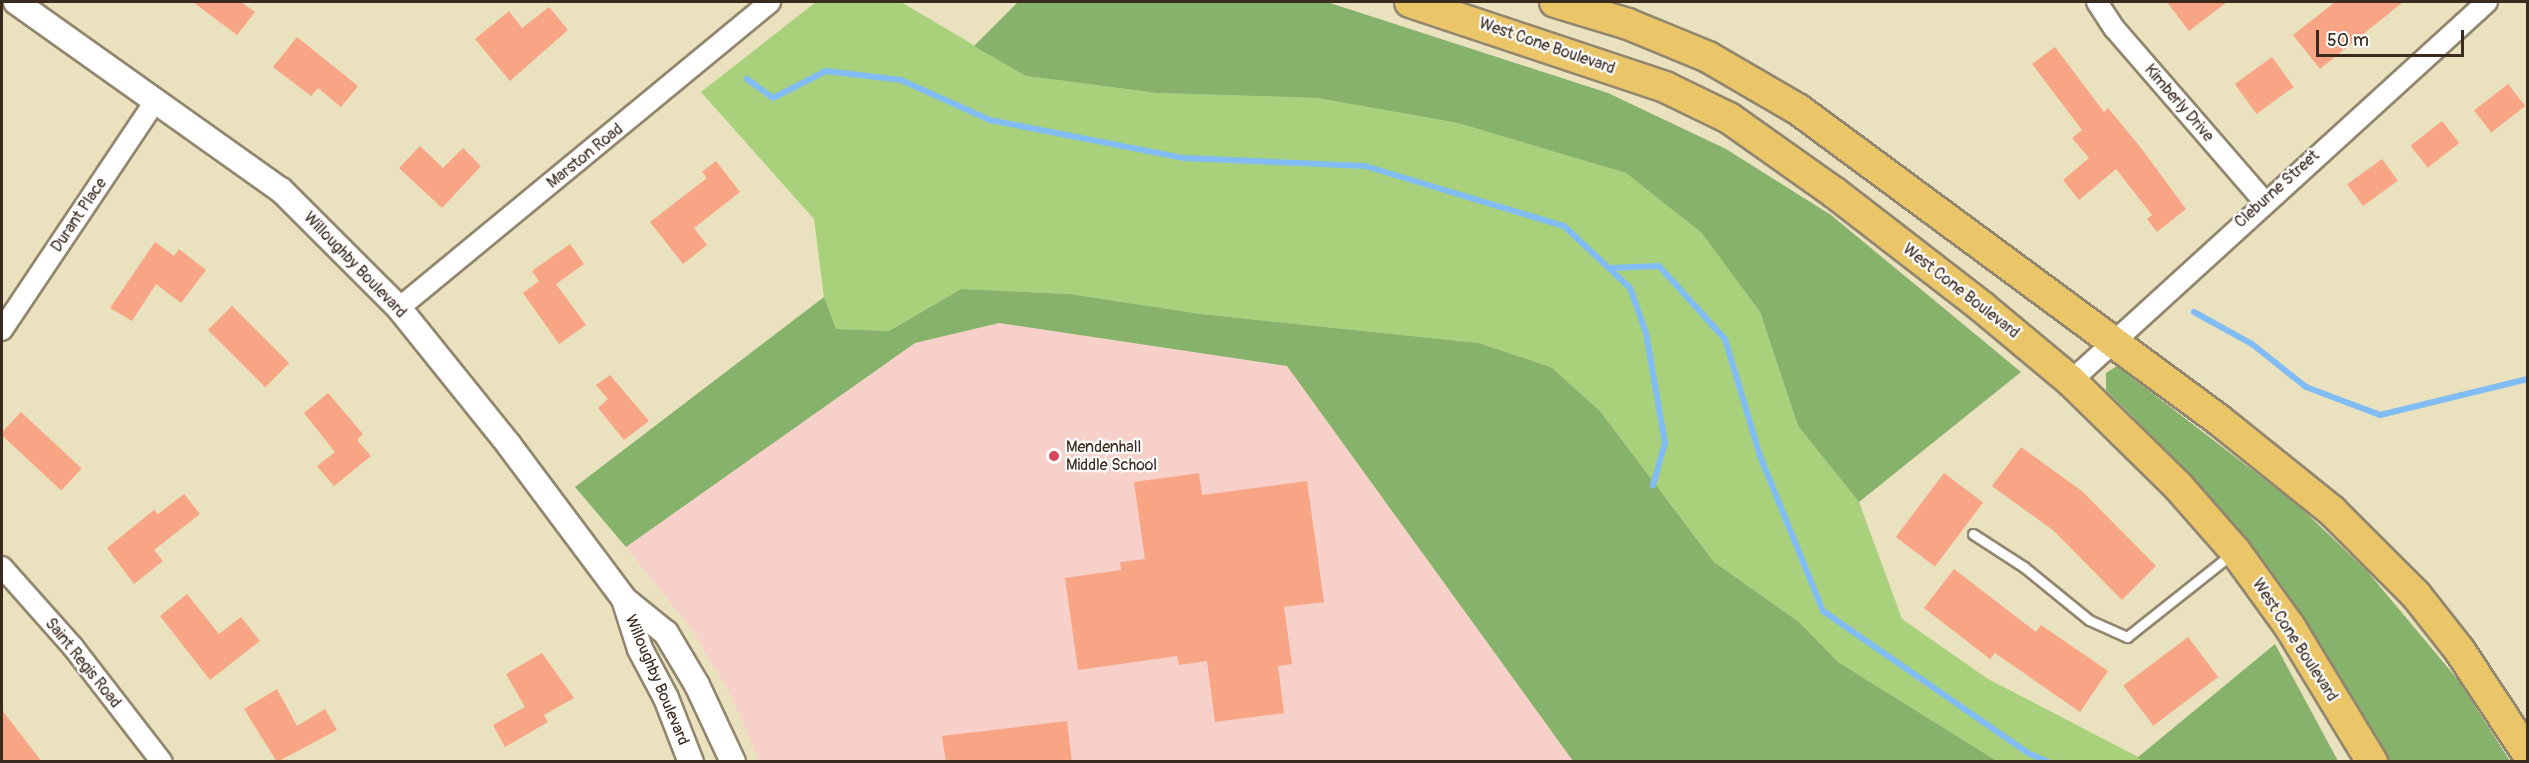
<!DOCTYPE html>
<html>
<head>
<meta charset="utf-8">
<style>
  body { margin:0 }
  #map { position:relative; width:2529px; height:763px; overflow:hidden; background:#eae1be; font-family:Pangolin,sans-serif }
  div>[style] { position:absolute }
  .built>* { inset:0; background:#f7d1c9 }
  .green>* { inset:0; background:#a9d07b }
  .forest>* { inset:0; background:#86b26b }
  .stream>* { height:6px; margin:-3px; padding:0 3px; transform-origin:3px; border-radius:3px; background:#81bdf4 }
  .building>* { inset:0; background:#f8a585; transform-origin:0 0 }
  .roads { filter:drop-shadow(2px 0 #92866e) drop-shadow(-2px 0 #92866e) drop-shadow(0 2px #92866e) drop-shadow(0 -2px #92866e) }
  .service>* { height:9px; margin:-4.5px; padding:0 4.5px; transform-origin:4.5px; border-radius:4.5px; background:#fff }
  .minor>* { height:20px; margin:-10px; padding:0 10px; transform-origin:10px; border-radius:10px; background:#fff }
  .tertiary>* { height:24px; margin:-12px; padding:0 12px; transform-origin:12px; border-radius:12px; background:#fff }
  .primary>* { height:30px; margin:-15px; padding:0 15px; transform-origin:15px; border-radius:15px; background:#ebc669 }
  .dots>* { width:16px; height:16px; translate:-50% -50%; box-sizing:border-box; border:3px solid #fff; border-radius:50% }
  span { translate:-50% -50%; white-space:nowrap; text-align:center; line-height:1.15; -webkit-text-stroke:4.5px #fff; paint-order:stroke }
  .street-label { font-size:16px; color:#3b2a1e }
  .poi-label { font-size:16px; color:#3b2a1e }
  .left { translate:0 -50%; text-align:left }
  .frame { position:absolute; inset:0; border:3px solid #3b2a1e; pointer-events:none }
  .scale { position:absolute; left:2316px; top:30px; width:148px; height:27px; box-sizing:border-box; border:3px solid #3b2a1e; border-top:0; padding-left:8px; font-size:18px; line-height:21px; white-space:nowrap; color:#3b2a1e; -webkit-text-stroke:4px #fff; paint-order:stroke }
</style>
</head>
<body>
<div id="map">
  <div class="built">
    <div style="clip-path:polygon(999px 323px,1287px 366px,1573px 761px,759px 761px,733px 699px,690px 627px,626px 547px,915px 343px)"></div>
  </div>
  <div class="green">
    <div style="clip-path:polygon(816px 2px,901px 2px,1026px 76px,1157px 93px,1317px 98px,1458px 123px,1626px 173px,1702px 232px,1760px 312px,1798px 426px,1859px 502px,1902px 619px,1988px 679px,2146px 761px,1997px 761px,1838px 662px,1799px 622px,1714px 562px,1600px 411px,1551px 367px,1479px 343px,1201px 314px,1070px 294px,961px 289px,889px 331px,835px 329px,824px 297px,814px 219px,701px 92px)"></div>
  </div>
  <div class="forest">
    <div style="clip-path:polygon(1018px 2px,1327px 2px,1608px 93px,1726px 149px,1831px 215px,2021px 372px,1859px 502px,1798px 426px,1760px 312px,1702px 233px,1626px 173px,1458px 123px,1317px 98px,1157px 93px,1026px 76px,974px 46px)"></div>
    <div style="clip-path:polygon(961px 289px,1070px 294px,1201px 314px,1479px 343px,1551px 367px,1600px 411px,1714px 562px,1799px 622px,1838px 662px,1997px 761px,1573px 761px,1287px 366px,999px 323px,915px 343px,626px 547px,575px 487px,824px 297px,836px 329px,889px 331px)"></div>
    <div style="clip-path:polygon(2117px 366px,2299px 506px,2367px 571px,2459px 681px,2510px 761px,2383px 761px,2362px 716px,2306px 621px,2239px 530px,2178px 462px,2106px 390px,2106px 373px)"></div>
    <div style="clip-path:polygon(2275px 644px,2338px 761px,2146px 762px,2137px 758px)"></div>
  </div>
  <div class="stream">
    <div style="left:747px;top:79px;width:32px;rotate:36deg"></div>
    <div style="left:773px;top:98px;width:59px;rotate:-27deg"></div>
    <div style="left:826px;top:71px;width:76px;rotate:6.8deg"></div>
    <div style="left:901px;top:80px;width:98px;rotate:24.2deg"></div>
    <div style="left:990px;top:120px;width:198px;rotate:11.1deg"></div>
    <div style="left:1184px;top:158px;width:181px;rotate:2.5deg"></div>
    <div style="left:1365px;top:166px;width:208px;rotate:16.8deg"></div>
    <div style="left:1564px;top:226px;width:91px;rotate:43.2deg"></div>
    <div style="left:1630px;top:288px;width:48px;rotate:70.4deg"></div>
    <div style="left:1646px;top:333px;width:112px;rotate:80.2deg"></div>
    <div style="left:1665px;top:443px;width:44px;rotate:105.9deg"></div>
    <div style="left:1609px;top:268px;width:50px;rotate:-2.3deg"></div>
    <div style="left:1659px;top:266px;width:98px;rotate:47.9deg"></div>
    <div style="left:1725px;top:339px;width:122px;rotate:73.3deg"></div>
    <div style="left:1760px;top:456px;width:167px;rotate:67.9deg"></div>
    <div style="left:1823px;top:611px;width:249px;rotate:34.7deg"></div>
    <div style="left:2028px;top:753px;width:22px;rotate:24deg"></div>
    <div style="left:2194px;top:312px;width:66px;rotate:28.9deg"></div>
    <div style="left:2252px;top:344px;width:69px;rotate:38.5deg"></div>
    <div style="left:2306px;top:387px;width:79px;rotate:20.7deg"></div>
    <div style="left:2380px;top:415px;width:152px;rotate:-13.7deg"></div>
  </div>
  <div class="building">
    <div style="clip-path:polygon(193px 2px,241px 2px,255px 12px,237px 35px)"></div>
    <div style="clip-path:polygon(2167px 2px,2227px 2px,2189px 31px)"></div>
    <div style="clip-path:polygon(2335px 2px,2403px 2px,2320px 69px,2293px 35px)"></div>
    <div style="clip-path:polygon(549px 7px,568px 30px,510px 81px,475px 39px,509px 11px,522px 28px)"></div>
    <div style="clip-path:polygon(297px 37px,358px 86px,341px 107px,318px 88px,311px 96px,273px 67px)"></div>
    <div style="clip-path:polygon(2055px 47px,2104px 112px,2108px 108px,2141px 148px,2186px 209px,2157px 232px,2147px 219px,2152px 215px,2116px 169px,2079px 200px,2063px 180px,2089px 158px,2072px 138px,2082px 130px,2032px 64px)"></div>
    <div style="left:2272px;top:57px;width:37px;height:46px;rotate:54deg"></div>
    <div style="left:2508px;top:84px;width:28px;height:43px;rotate:52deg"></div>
    <div style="left:2442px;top:121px;width:28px;height:40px;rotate:52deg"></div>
    <div style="clip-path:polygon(420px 146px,443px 168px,463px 148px,481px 166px,442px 208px,399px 168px)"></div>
    <div style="left:2382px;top:159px;width:27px;height:43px;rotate:54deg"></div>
    <div style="clip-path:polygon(716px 161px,740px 192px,694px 228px,707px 245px,683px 264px,650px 222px,707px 178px,702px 172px)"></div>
    <div style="clip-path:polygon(155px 242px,174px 256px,179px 249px,206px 270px,181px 303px,156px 284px,132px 321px,110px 308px)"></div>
    <div style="clip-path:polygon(570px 244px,584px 264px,556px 284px,586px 325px,559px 344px,523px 293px,539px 281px,532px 271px)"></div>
    <div style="left:232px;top:306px;width:81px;height:34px;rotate:45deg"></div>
    <div style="clip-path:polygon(610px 375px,649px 421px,624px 440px,598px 408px,608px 399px,596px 385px)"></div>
    <div style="clip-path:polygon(328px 393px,363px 434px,357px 440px,371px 456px,334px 486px,317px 466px,335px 452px,304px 413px)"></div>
    <div style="left:21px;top:412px;width:83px;height:30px;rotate:43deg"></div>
    <div style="clip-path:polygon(2021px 447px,2082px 491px,2156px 566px,2122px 600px,2054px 531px,1992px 486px)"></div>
    <div style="clip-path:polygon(1199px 473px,1202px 495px,1307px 481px,1324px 602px,1284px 607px,1292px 664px,1278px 666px,1284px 713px,1215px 722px,1207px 661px,1179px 665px,1177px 656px,1078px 670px,1065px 578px,1121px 570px,1120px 562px,1145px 559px,1134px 482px)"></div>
    <div style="left:1944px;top:473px;width:49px;height:80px;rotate:37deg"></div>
    <div style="clip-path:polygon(184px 494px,200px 514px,154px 550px,163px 561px,134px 584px,107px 548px,154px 510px,158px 514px)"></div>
    <div style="clip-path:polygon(1954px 569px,2036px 632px,2041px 625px,2108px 671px,2080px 712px,1995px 653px,1990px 659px,1924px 608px)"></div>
    <div style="clip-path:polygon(187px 594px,219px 634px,241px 617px,260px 641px,210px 680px,160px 616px)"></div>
    <div style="left:2188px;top:637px;width:50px;height:81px;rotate:53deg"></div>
    <div style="clip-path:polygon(542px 653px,574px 698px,544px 715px,548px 722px,505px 747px,493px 725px,525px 707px,506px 674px)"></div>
    <div style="clip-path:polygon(277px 689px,297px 726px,325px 709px,337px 730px,277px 762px,244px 709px)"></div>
    <div style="clip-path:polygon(2px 710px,42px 762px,2px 762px)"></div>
    <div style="clip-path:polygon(1067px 721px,1072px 762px,946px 762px,942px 736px)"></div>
  </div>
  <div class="roads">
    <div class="service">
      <div style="left:1973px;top:534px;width:61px;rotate:32.9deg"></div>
      <div style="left:2024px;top:567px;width:84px;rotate:39.2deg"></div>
      <div style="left:2089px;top:620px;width:42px;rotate:24.1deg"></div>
      <div style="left:2127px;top:637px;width:135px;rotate:-38.4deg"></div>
    </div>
    <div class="minor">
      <div style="left:2097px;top:2px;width:31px;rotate:57deg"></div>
      <div style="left:2114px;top:28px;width:229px;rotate:49.1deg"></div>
      <div style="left:399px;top:308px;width:481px;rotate:-39.5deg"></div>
      <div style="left:2px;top:330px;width:277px;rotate:-56.2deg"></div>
      <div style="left:2071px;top:381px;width:563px;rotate:-42.34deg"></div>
      <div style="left:2px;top:567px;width:107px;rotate:48.4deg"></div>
      <div style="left:73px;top:647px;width:145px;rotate:52.3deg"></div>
    </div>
    <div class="tertiary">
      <div style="left:16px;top:2px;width:325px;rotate:35.4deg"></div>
      <div style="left:281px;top:190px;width:167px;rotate:45deg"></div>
      <div style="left:399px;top:308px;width:176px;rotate:51.2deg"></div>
      <div style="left:509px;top:445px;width:192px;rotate:53.2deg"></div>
      <div style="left:624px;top:599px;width:54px;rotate:39deg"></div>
      <div style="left:666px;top:633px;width:61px;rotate:59.2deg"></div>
      <div style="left:697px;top:685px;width:85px;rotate:64.9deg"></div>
      <div style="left:624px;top:599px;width:52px;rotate:72.3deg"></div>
      <div style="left:640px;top:649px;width:55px;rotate:62deg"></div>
      <div style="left:666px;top:698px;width:69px;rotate:68.7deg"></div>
    </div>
    <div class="primary">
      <div style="left:1410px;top:2px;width:269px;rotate:18.4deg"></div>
      <div style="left:1665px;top:87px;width:71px;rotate:25.8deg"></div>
      <div style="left:1729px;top:118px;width:130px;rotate:35.3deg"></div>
      <div style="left:1835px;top:193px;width:185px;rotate:37.7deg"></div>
      <div style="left:1981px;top:306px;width:117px;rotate:39.8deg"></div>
      <div style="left:2071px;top:381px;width:74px;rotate:44.5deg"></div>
      <div style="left:2124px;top:433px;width:76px;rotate:44.5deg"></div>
      <div style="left:2178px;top:486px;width:86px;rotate:48.8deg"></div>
      <div style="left:2235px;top:551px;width:94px;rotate:54.1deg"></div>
      <div style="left:2290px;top:627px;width:158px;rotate:58.7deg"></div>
      <div style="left:1555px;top:2px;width:76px;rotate:16.8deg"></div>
      <div style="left:1628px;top:24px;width:87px;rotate:22.4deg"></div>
      <div style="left:1708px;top:57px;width:105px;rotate:30.2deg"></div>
      <div style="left:1799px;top:110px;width:522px;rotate:36.43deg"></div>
      <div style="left:2219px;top:420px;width:145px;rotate:38.8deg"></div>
      <div style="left:2332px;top:511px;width:119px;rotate:45deg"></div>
      <div style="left:2416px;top:595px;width:71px;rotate:51.8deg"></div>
      <div style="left:2460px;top:651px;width:123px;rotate:56.6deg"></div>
    </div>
  </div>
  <div class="dots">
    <div style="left:1054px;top:456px;background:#d1495b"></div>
  </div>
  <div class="street-label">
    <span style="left:1547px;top:46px;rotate:19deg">West Cone Boulevard</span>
    <span style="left:2179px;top:103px;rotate:49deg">Kimberly Drive</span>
    <span style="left:585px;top:156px;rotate:-39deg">Marston Road</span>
    <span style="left:2277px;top:189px;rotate:-42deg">Cleburne Street</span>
    <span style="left:79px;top:215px;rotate:-56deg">Durant Place</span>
    <span style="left:355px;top:265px;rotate:46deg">Willoughby Boulevard</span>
    <span style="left:1961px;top:291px;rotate:38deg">West Cone Boulevard</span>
    <span style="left:2295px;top:640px;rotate:57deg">West Cone Boulevard</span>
    <span style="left:83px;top:663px;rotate:51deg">Saint Regis Road</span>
    <span style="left:657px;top:680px;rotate:67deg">Willoughby Boulevard</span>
  </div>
  <div class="poi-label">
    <span class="left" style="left:1066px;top:456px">Mendenhall<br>Middle School</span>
  </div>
  <div class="frame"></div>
  <div class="scale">50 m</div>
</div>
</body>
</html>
